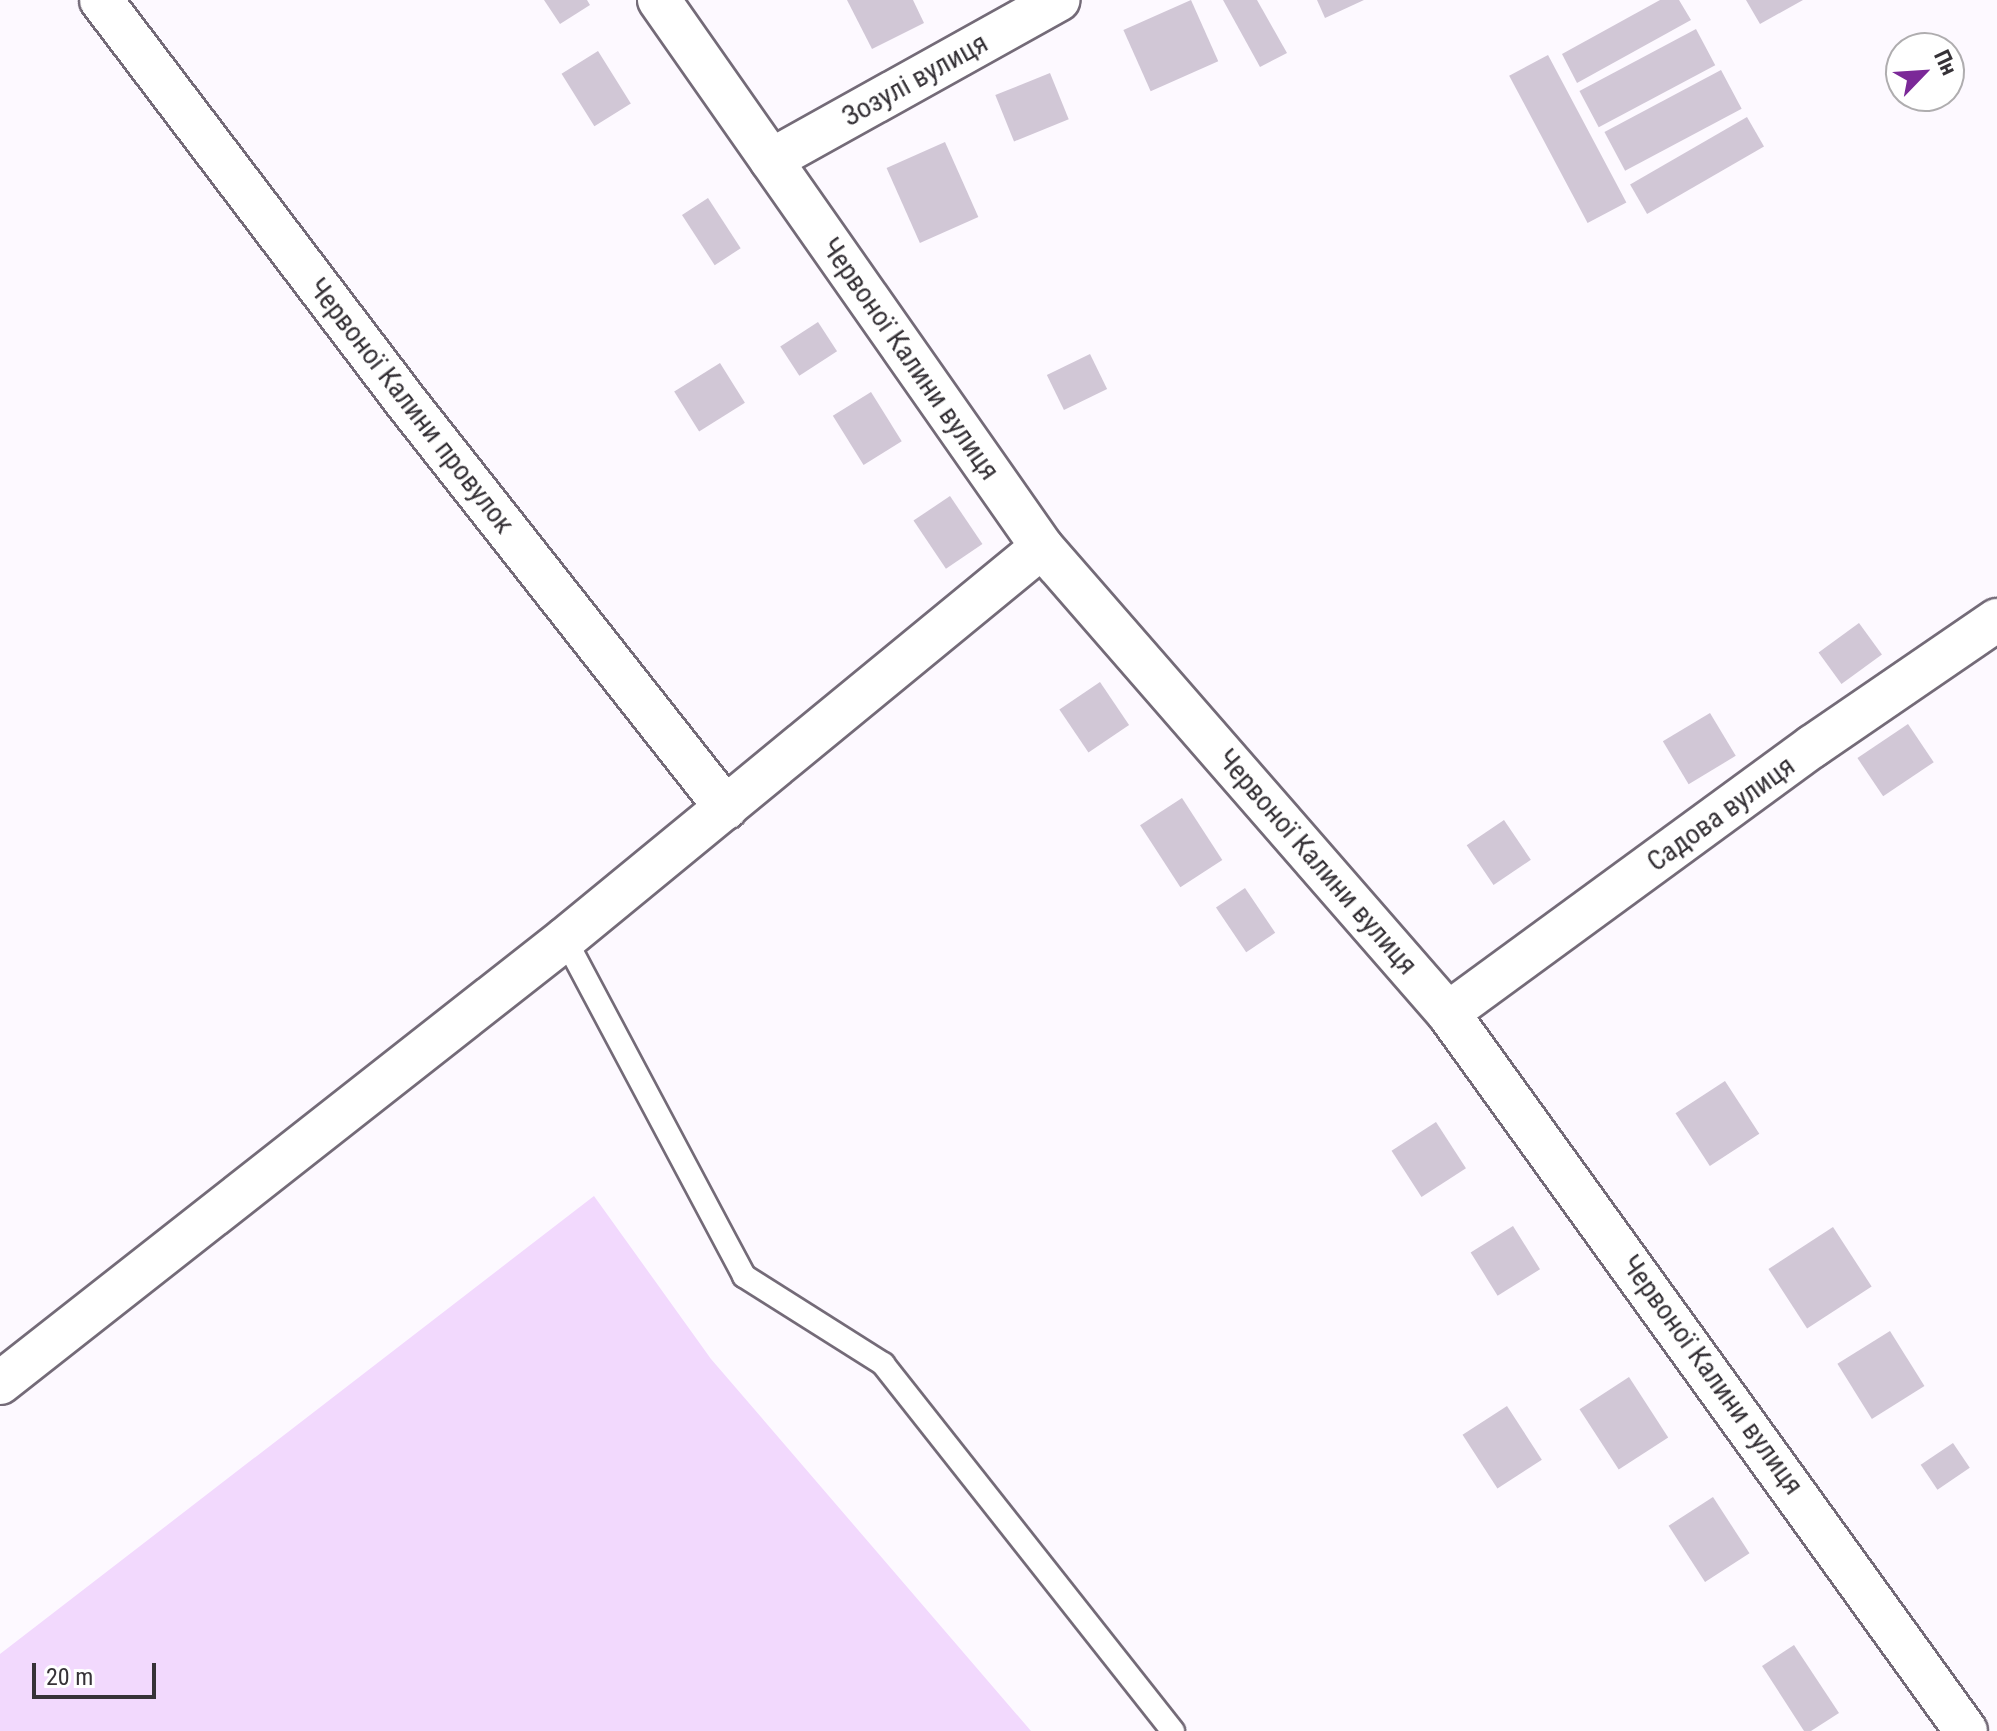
<!DOCTYPE html>
<html>
<head>
<meta charset="utf-8">
<style>
  body { margin:0 }
  #map { position:relative; width:1997px; height:1731px; overflow:hidden; background:#fdf9ff; font-family:"Roboto Condensed",sans-serif }
  div>[style] { position:absolute }
  .green>* { inset:0; background:#f2d9fd }
  .building>* { inset:0; background:#d1c7d6; transform-origin:0 0 }
  .roads { filter:drop-shadow(2px 0 #746b78) drop-shadow(-2px 0 #746b78) drop-shadow(0 2px #746b78) drop-shadow(0 -2px #746b78) }
  .lane>* { height:22px; margin:-11px; padding:0 11px; transform-origin:11px; border-radius:11px; background:#fff }
  .street>* { height:42px; margin:-21px; padding:0 21px; transform-origin:21px; border-radius:21px; background:#fff }
  span { translate:-50% -50%; white-space:nowrap; text-align:center; line-height:1.15; -webkit-text-stroke:7px #fff; paint-order:stroke }
  .street-label { font-size:28px; color:#363237 }
  .north { position:absolute; left:1885px; top:32px; width:80px; height:80px; box-sizing:border-box; background:#fff; border:2px solid #afadaf; border-radius:50%; rotate:65deg; font-size:22px; font-weight:700; line-height:32px; text-align:center; color:#363237 }
  .north::after { content:''; display:block; margin:auto; width:28px; height:36px; background:#7b2898; clip-path:polygon(50% 0,100% 100%,50% 72%,0 100%) }
  .scale { position:absolute; left:32px; top:1663px; width:124px; height:36px; box-sizing:border-box; border:4px solid #363237; border-top:0; padding-left:10px; font-size:24px; line-height:28px; white-space:nowrap; color:#363237; -webkit-text-stroke:6px #fff; paint-order:stroke }
</style>
</head>
<body>
<div id="map">
  <div class="green">
    <div style="clip-path:polygon(594px 1196px,711px 1359px,1031px 1731px,0 1731px,0 1654px)"></div>
  </div>
  <div class="building">
    <div style="clip-path:polygon(544px 0,587px 0,590px 5px,560px 24px)"></div>
    <div style="clip-path:polygon(847px 0,913px 0,924px 23px,872px 49px)"></div>
    <div style="left:1191px;top:0;width:67px;height:74px;rotate:66deg"></div>
    <div style="clip-path:polygon(1223px 0,1257px 0,1287px 53px,1260px 67px)"></div>
    <div style="clip-path:polygon(1317px 0,1364px 0,1325px 18px)"></div>
    <div style="clip-path:polygon(1660px 0,1679px 0,1691px 20px,1577px 83px,1562px 54px)"></div>
    <div style="clip-path:polygon(1746px 0,1803px 0,1760px 24px)"></div>
    <div style="left:1696px;top:29px;width:41px;height:132px;rotate:62deg"></div>
    <div style="left:598px;top:51px;width:62px;height:43px;rotate:58deg"></div>
    <div style="left:1548px;top:55px;width:167px;height:44px;rotate:62deg"></div>
    <div style="left:1721px;top:70px;width:44px;height:132px;rotate:62deg"></div>
    <div style="left:1050px;top:73px;width:50px;height:59px;rotate:68deg"></div>
    <div style="left:1747px;top:117px;width:34px;height:135px;rotate:60deg"></div>
    <div style="left:945px;top:142px;width:82px;height:64px;rotate:66deg"></div>
    <div style="left:708px;top:198px;width:60px;height:31px;rotate:57deg"></div>
    <div style="left:818px;top:322px;width:35px;height:45px;rotate:57deg"></div>
    <div style="left:1090px;top:354px;width:39px;height:48px;rotate:64deg"></div>
    <div style="left:720px;top:363px;width:47px;height:54px;rotate:58deg"></div>
    <div style="left:871px;top:392px;width:58px;height:45px;rotate:58deg"></div>
    <div style="left:950px;top:496px;width:58px;height:44px;rotate:56deg"></div>
    <div style="left:1859px;top:623px;width:39px;height:50px;rotate:54deg"></div>
    <div style="left:1100px;top:682px;width:52px;height:49px;rotate:56deg"></div>
    <div style="left:1710px;top:713px;width:50px;height:55px;rotate:59deg"></div>
    <div style="left:1908px;top:724px;width:46px;height:61px;rotate:56deg"></div>
    <div style="left:1182px;top:798px;width:74px;height:50px;rotate:57deg"></div>
    <div style="left:1504px;top:820px;width:48px;height:45px;rotate:56deg"></div>
    <div style="left:1245px;top:888px;width:54px;height:35px;rotate:56deg"></div>
    <div style="left:1725px;top:1081px;width:63px;height:59px;rotate:57deg"></div>
    <div style="left:1436px;top:1122px;width:55px;height:53px;rotate:57deg"></div>
    <div style="left:1513px;top:1226px;width:51px;height:50px;rotate:58deg"></div>
    <div style="left:1833px;top:1227px;width:71px;height:77px;rotate:57deg"></div>
    <div style="left:1890px;top:1331px;width:65px;height:62px;rotate:58deg"></div>
    <div style="left:1629px;top:1377px;width:72px;height:59px;rotate:57deg"></div>
    <div style="left:1507px;top:1406px;width:64px;height:53px;rotate:57deg"></div>
    <div style="left:1953px;top:1443px;width:30px;height:39px;rotate:56deg"></div>
    <div style="left:1713px;top:1497px;width:67px;height:53px;rotate:57deg"></div>
    <div style="clip-path:polygon(1794px 1645px,1839px 1713px,1811px 1731px,1804px 1731px,1762px 1666px)"></div>
  </div>
  <div class="roads">
    <div class="lane">
      <div style="left:565px;top:939px;width:382px;rotate:62deg"></div>
      <div style="left:744px;top:1276px;width:165px;rotate:32.3deg"></div>
      <div style="left:883px;top:1364px;width:468px;rotate:51.7deg"></div>
    </div>
    <div class="street">
      <div style="left:101px;top:0;width:500px;rotate:52.8deg"></div>
      <div style="left:403px;top:398px;width:522px;rotate:51.77deg"></div>
      <div style="left:659px;top:0;width:668px;rotate:55deg"></div>
      <div style="left:1042px;top:547px;width:618px;rotate:48.94deg"></div>
      <div style="left:1448px;top:1013px;width:885px;rotate:54.19deg"></div>
      <div style="left:771px;top:160px;width:329px;rotate:-29.1deg"></div>
      <div style="left:1448px;top:1013px;width:452px;rotate:-36.2deg"></div>
      <div style="left:1813px;top:746px;width:223px;rotate:-34.4deg"></div>
      <div style="left:0;top:1383px;width:719px;rotate:-38.16deg"></div>
      <div style="left:565px;top:939px;width:617px;rotate:-39.41deg"></div>
    </div>
  </div>
  <div class="street-label">
    <span style="left:915px;top:80px;rotate:-29deg">Зозулі вулиця</span>
    <span style="left:910px;top:359px;rotate:55deg">Червоної Калини вулиця</span>
    <span style="left:411px;top:406px;rotate:52deg">Червоної Калини провулок</span>
    <span style="left:1721px;top:814px;rotate:-36deg">Садова вулиця</span>
    <span style="left:1317px;top:862px;rotate:49deg">Червоної Калини вулиця</span>
    <span style="left:1712px;top:1375px;rotate:54deg">Червоної Калини вулиця</span>
  </div>
  <div class="north">Пн</div>
  <div class="scale">20 m</div>
</div>
</body>
</html>
